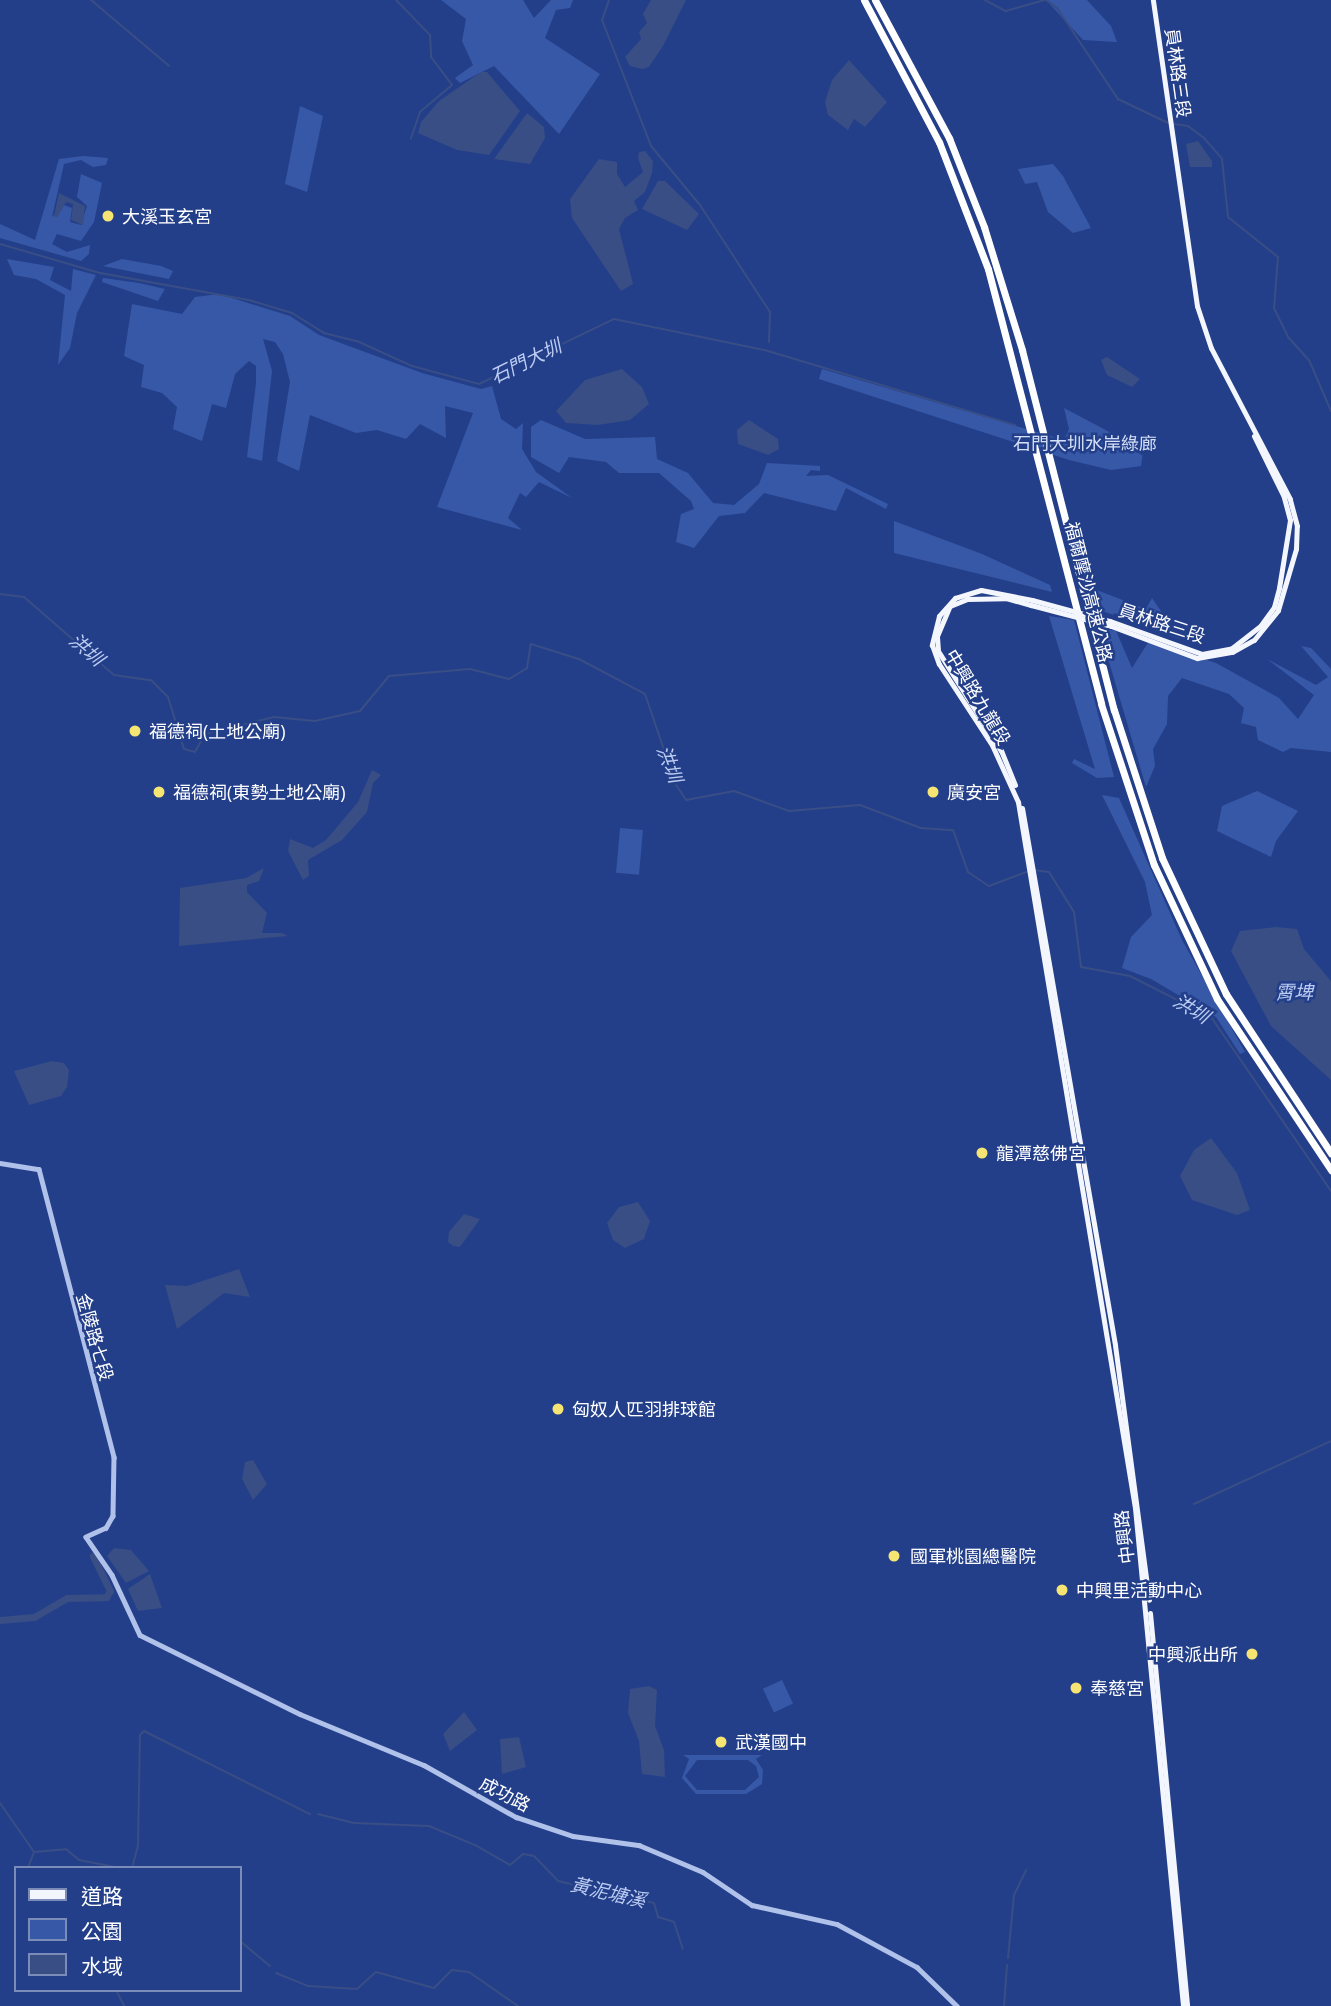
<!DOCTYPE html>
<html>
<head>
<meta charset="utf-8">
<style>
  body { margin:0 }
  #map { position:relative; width:1331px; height:2006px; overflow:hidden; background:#233f8a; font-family:"Open Sans","Noto Sans TC",sans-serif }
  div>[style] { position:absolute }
  .green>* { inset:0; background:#3758a7; transform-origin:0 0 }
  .water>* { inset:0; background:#394e85 }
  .stream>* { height:2px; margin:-1px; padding:0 1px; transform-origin:1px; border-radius:1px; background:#394e85 }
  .river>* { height:7px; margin:-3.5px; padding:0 3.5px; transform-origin:3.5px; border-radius:3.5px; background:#394e85 }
  .minor>* { height:4.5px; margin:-2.25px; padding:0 2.25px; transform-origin:2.25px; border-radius:2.25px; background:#b0c1ea }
  .major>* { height:5px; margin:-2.5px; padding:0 2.5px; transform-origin:2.5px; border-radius:2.5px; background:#f4f6fe }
  .highway>* { height:7px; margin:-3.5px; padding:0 3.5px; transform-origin:3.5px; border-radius:3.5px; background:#fff }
  .major-bridge>* { height:5px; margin:-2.5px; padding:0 2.5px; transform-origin:2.5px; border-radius:2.5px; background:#f4f6fe }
  .dots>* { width:19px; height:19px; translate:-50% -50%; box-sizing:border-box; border:4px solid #233f8a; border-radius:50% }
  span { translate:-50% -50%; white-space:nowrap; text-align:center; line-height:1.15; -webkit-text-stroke:5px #233f8a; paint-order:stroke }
  .street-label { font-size:18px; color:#fff }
  .poi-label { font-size:18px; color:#fff }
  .left { translate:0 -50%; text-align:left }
  .right { translate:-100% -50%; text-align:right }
  .park-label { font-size:18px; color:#d4dff8 }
  .water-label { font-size:19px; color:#bcccf2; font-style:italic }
  .legend { position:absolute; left:14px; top:1866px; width:228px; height:126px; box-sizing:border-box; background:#233f8a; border:2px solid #7b8cb9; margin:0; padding:9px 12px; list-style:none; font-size:21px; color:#fff }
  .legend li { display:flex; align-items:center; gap:14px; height:35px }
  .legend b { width:35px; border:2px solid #7b8cb9 }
</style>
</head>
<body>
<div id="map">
  <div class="green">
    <div style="clip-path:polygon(441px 0,523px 0,534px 18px,551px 0,573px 0,570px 8px,556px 10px,545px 38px,600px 74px,559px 134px,494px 66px,460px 83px,455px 78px,473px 65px,462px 41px,466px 19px)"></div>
    <div style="clip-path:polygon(1046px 0,1087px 0,1111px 26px,1117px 42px,1083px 40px)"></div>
    <div style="clip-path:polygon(300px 106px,323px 116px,307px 192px,285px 184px)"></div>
    <div style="clip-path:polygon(83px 156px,108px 158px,106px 165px,93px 167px,81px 160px,64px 164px,52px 217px,64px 205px,72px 208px,70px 222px,81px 225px,87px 206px,77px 197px,81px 174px,102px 183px,94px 222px,81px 241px,57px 234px,52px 244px,67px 252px,90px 245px,89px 254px,81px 261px,0 238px,0 224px,35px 240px,59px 159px)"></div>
    <div style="clip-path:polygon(1053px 164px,1063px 176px,1091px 228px,1073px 233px,1048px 212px,1037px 182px,1025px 184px,1018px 169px)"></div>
    <div style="clip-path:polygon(7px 259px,54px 267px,50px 280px,71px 291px,73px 269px,96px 275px,77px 313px,70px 348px,58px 365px,65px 295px,36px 279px,14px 275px)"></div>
    <div style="clip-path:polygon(122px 259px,161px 266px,173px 271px,169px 279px,103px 266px)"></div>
    <div style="clip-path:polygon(103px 278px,139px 283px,165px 289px,158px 301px,102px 282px)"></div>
    <div style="clip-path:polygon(219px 294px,290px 316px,319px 335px,422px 373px,481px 389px,492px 386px,501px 419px,516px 429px,523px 423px,522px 449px,536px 472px,572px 498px,539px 482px,526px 497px,520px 493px,508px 518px,522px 530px,437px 507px,473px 413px,445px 406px,446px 438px,420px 424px,406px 439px,377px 430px,356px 433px,310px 415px,299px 471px,277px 461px,290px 382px,283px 354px,275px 342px,263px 339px,272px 371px,262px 461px,247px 457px,256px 383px,256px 366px,249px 361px,235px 374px,226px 408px,212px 404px,202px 441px,173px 429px,177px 407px,162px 393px,141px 387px,144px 365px,124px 356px,132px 304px,182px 314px,195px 297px)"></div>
    <div style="clip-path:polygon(822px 369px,1064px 440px,1069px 429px,1064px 408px,1117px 436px,1145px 436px,1141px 466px,1111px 470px,1069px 460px,819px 379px)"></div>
    <div style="clip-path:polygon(541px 420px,585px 439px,655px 437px,657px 459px,688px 473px,713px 503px,734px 505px,759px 484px,767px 463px,820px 466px,820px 471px,811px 470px,806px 476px,828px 475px,888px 504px,886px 509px,846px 488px,836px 511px,764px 493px,745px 513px,719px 516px,694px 548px,676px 542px,681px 514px,694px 509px,691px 501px,659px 473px,619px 473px,606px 462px,569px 457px,559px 473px,531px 457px,531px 427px)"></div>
    <div style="clip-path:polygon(894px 521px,982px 554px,1050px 585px,1052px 592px,894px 553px)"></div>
    <div style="clip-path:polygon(1094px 589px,1146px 609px,1152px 598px,1180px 639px,1097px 609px)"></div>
    <div style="clip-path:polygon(1049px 616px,1074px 620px,1114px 777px,1097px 778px,1072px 763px,1074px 759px,1095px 769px)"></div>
    <div style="clip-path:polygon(1099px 628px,1116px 631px,1132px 668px,1149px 641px,1216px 663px,1279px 698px,1298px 719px,1314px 695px,1267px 659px,1316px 685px,1328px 677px,1301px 646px,1311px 648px,1331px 669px,1331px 752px,1291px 748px,1283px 752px,1258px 740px,1256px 727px,1241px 723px,1244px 708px,1229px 694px,1182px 678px,1168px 696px,1167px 724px,1153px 749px,1155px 766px,1146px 787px)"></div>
    <div style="clip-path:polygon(1257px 791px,1298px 811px,1276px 841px,1271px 857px,1217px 831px,1222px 806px)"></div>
    <div style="clip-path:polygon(1102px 795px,1119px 798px,1182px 940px,1245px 1052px,1240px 1054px,1216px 1017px,1151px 979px,1122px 968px,1131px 937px,1152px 915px,1145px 882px)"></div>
    <div style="left:620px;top:828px;width:23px;height:45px;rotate:5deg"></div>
    <div style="left:782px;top:1680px;width:26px;height:21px;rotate:65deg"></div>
    <div style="clip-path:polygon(evenodd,683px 1755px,762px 1755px,756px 1759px,763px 1770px,762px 1784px,746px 1794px,696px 1794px,682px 1778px,689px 1759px,683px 1755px,697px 1760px,748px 1760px,756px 1766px,759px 1777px,745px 1790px,697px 1790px,685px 1776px,697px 1760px)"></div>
  </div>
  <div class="water">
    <div style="clip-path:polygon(651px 0,686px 0,663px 46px,649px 67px,642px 69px,630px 66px,625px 57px,641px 39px,639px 32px,647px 23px,643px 14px)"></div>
    <div style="clip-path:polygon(849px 60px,887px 102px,865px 127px,854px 119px,848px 130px,828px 115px,825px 102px,832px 80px)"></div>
    <div style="clip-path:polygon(481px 72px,487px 72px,520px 111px,489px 155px,457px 150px,418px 133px,421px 122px,439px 101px)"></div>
    <div style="clip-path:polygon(527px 113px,544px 127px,545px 138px,530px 164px,494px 159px)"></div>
    <div style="clip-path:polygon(1198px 141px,1212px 161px,1212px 167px,1190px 167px,1186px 144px)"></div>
    <div style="clip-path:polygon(645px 151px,653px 161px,652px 173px,645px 192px,634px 201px,638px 210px,625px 218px,619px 229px,633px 284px,621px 291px,572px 218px,570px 199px,599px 159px,617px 162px,617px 174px,625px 187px,643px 172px,638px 158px,639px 152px)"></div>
    <div style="clip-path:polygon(658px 181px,665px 181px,699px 214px,687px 230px,642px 209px)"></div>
    <div style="clip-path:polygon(59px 193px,85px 206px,83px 225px,71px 220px,73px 204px,66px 202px,57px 218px,54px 216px)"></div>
    <div style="clip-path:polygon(1107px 357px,1140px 379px,1132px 387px,1107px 375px,1101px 360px)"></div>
    <div style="clip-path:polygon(622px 369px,642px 387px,649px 404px,630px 420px,598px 425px,566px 423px,556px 411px,585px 380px)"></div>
    <div style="clip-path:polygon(749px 420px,778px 439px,779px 449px,768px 455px,738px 444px,737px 430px)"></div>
    <div style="clip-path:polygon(372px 770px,381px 775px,373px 783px,367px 812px,342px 840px,308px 860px,309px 876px,303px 880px,288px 851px,290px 839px,313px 848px,326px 840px,358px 802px)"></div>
    <div style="clip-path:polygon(264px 868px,259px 881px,247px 885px,247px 892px,267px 913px,262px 933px,282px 933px,288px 936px,179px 946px,180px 888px,246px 878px)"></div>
    <div style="clip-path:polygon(1277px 927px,1297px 929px,1304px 949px,1331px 981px,1331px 1080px,1271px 1026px,1231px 951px,1240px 931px)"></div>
    <div style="clip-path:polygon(52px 1061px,64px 1063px,69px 1070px,67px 1087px,61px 1096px,29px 1105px,14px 1071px)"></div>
    <div style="clip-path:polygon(1211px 1138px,1237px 1173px,1250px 1210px,1237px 1215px,1192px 1200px,1180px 1176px,1194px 1150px)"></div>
    <div style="clip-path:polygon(638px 1202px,650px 1221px,644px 1239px,625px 1248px,613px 1240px,607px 1223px,619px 1207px)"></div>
    <div style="clip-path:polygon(464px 1214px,480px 1219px,460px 1247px,453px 1246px,448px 1242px,449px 1232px)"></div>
    <div style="clip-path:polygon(239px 1269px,250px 1297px,224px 1293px,177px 1329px,165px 1285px,187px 1286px)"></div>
    <div style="clip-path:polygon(253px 1460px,267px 1484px,253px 1500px,242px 1479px,245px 1462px)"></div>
    <div style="clip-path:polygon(114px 1548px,131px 1550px,149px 1571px,126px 1583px,107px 1556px)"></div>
    <div style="clip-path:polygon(150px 1574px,162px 1608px,138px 1611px,128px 1589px)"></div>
    <div style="clip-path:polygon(649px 1686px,657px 1690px,655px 1726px,664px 1750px,665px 1777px,642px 1774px,639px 1741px,628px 1713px,630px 1689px)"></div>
    <div style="clip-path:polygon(464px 1712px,477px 1730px,450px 1751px,443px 1734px)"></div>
    <div style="clip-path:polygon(519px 1737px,526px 1767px,502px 1774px,500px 1739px)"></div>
  </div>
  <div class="stream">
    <div style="left:91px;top:0;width:102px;rotate:40.2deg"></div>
    <div style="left:396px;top:0;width:49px;rotate:45.8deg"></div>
    <div style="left:430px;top:35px;width:22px;rotate:87deg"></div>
    <div style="left:431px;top:57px;width:35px;rotate:53deg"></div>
    <div style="left:452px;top:85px;width:42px;rotate:139.8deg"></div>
    <div style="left:420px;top:112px;width:28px;rotate:109deg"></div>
    <div style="left:609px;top:0;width:21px;rotate:109deg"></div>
    <div style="left:602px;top:20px;width:135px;rotate:68.7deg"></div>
    <div style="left:651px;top:146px;width:77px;rotate:50.3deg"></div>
    <div style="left:700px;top:205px;width:128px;rotate:56.8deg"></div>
    <div style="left:770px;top:312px;width:30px;rotate:92deg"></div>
    <div style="left:985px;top:0;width:24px;rotate:28deg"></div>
    <div style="left:1006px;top:11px;width:40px;rotate:-16deg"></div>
    <div style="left:1046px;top:0;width:14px;rotate:36deg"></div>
    <div style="left:1057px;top:8px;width:110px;rotate:56.2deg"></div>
    <div style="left:1118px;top:99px;width:55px;rotate:25.6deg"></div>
    <div style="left:1174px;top:124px;width:14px;rotate:8deg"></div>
    <div style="left:1188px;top:126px;width:20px;rotate:37deg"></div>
    <div style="left:1204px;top:138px;width:28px;rotate:49deg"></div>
    <div style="left:1222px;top:159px;width:58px;rotate:84.1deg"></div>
    <div style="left:1228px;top:217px;width:64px;rotate:38.7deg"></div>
    <div style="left:1278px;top:257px;width:51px;rotate:94.5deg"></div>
    <div style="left:1274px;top:308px;width:32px;rotate:64deg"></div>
    <div style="left:1288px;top:337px;width:31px;rotate:48deg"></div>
    <div style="left:1309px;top:360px;width:56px;rotate:66.7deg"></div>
    <div style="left:0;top:244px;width:104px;rotate:16.2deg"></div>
    <div style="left:100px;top:273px;width:151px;rotate:10.3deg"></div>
    <div style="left:249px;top:300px;width:45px;rotate:16.8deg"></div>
    <div style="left:292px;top:313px;width:38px;rotate:32deg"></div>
    <div style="left:324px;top:333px;width:34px;rotate:14deg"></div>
    <div style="left:357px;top:341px;width:60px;rotate:24.4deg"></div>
    <div style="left:412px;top:366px;width:69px;rotate:15deg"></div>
    <div style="left:479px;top:384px;width:150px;rotate:-25.7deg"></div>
    <div style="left:614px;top:319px;width:157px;rotate:11.7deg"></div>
    <div style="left:768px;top:351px;width:258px;rotate:16.7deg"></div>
    <div style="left:0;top:594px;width:24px;rotate:7deg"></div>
    <div style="left:24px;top:597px;width:119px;rotate:40.9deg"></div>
    <div style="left:114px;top:675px;width:37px;rotate:8deg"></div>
    <div style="left:151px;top:680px;width:24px;rotate:45deg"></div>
    <div style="left:168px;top:697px;width:54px;rotate:72.9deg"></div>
    <div style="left:184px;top:749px;width:11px;rotate:15deg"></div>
    <div style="left:195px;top:752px;width:21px;rotate:-61deg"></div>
    <div style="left:205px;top:734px;width:71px;rotate:-13.8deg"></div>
    <div style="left:274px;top:717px;width:41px;rotate:5.6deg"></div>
    <div style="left:315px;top:721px;width:46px;rotate:-12.5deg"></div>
    <div style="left:360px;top:711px;width:45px;rotate:-50.4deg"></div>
    <div style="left:389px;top:676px;width:81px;rotate:-4.9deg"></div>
    <div style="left:470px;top:669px;width:40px;rotate:14.4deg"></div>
    <div style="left:509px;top:679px;width:21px;rotate:-31deg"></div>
    <div style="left:527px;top:668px;width:24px;rotate:-81deg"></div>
    <div style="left:531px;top:644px;width:50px;rotate:17.4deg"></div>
    <div style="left:579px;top:659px;width:75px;rotate:27.9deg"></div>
    <div style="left:645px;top:694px;width:96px;rotate:71.2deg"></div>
    <div style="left:676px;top:785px;width:18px;rotate:56deg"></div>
    <div style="left:686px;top:800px;width:49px;rotate:-10.6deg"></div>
    <div style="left:734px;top:791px;width:59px;rotate:20deg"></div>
    <div style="left:789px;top:811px;width:71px;rotate:-4.8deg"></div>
    <div style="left:860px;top:805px;width:65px;rotate:20.7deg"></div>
    <div style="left:921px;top:828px;width:32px;rotate:4deg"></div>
    <div style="left:953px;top:830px;width:45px;rotate:70.3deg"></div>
    <div style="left:968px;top:872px;width:25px;rotate:34deg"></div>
    <div style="left:989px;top:886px;width:43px;rotate:-20.6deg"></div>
    <div style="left:1034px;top:870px;width:15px;rotate:8deg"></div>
    <div style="left:1049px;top:872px;width:47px;rotate:58deg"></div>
    <div style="left:1074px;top:912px;width:55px;rotate:82.7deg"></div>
    <div style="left:1081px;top:967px;width:50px;rotate:10.4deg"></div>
    <div style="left:1130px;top:976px;width:91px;rotate:26.8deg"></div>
    <div style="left:1211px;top:1017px;width:211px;rotate:55.4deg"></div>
    <div style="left:1194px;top:1504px;width:151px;rotate:-24.7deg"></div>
    <div style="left:0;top:1803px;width:60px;rotate:55.2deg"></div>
    <div style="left:34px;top:1852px;width:17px;rotate:111deg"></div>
    <div style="left:318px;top:1814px;width:37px;rotate:14deg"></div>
    <div style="left:354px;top:1823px;width:75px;rotate:2.3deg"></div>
    <div style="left:429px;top:1826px;width:50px;rotate:22.4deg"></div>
    <div style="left:475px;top:1845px;width:40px;rotate:29.7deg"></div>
    <div style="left:510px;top:1865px;width:17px;rotate:-40deg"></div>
    <div style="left:523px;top:1854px;width:11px;rotate:10deg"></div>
    <div style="left:534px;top:1856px;width:35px;rotate:46deg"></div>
    <div style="left:558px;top:1881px;width:98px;rotate:12.9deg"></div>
    <div style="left:654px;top:1903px;width:15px;rotate:74deg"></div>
    <div style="left:658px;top:1917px;width:17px;rotate:17deg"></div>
    <div style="left:674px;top:1922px;width:28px;rotate:72deg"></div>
    <div style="left:34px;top:1852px;width:32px;rotate:-5deg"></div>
    <div style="left:66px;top:1849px;width:17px;rotate:40deg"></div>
    <div style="left:79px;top:1860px;width:42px;rotate:11deg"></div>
    <div style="left:132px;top:1868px;width:23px;rotate:-75deg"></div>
    <div style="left:138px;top:1846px;width:111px;rotate:-89deg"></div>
    <div style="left:140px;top:1735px;width:6px;rotate:-45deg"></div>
    <div style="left:144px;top:1731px;width:186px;rotate:26.6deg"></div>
    <div style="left:240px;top:1941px;width:39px;rotate:40deg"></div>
    <div style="left:1008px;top:1958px;width:63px;rotate:-84.6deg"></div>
    <div style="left:1014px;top:1895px;width:28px;rotate:-64deg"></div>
    <div style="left:276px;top:1973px;width:35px;rotate:22deg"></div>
    <div style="left:308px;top:1986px;width:49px;rotate:3.5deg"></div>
    <div style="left:357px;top:1989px;width:25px;rotate:-42deg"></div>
    <div style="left:376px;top:1972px;width:60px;rotate:15.4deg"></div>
    <div style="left:434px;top:1988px;width:25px;rotate:-45deg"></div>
    <div style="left:452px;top:1970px;width:17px;rotate:7deg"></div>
    <div style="left:469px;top:1972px;width:60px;rotate:34.8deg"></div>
    <div style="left:116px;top:1990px;width:18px;rotate:63deg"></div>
    <div style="left:1004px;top:2006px;width:41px;rotate:-85.8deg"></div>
  </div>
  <div class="river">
    <div style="left:0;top:1620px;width:34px;rotate:-5deg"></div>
    <div style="left:34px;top:1617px;width:38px;rotate:-30deg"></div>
    <div style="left:67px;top:1598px;width:39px;rotate:-1deg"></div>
    <div style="left:106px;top:1597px;width:7px;rotate:-56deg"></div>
    <div style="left:110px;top:1591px;width:39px;rotate:-116deg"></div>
  </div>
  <div class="minor">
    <div style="left:0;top:1163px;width:39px;rotate:9deg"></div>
    <div style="left:39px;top:1169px;width:298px;rotate:75.4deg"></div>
    <div style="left:114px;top:1457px;width:59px;rotate:91deg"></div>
    <div style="left:113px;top:1516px;width:14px;rotate:120deg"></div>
    <div style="left:106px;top:1528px;width:22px;rotate:156deg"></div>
    <div style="left:86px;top:1537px;width:46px;rotate:55.6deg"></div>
    <div style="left:112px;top:1575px;width:66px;rotate:65deg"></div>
    <div style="left:140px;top:1635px;width:178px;rotate:26.3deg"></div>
    <div style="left:300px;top:1714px;width:134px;rotate:22.4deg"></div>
    <div style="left:424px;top:1765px;width:106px;rotate:29.5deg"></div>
    <div style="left:516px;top:1817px;width:60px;rotate:18.4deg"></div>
    <div style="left:573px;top:1836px;width:67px;rotate:7.8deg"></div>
    <div style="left:639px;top:1845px;width:69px;rotate:22.9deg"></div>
    <div style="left:703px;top:1872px;width:59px;rotate:34deg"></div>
    <div style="left:752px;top:1905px;width:87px;rotate:12.6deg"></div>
    <div style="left:837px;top:1924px;width:91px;rotate:28.3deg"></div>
    <div style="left:917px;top:1967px;width:56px;rotate:44.3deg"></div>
  </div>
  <div class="major">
    <div style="left:1032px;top:600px;width:52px;rotate:-168.9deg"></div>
    <div style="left:981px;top:590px;width:27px;rotate:163deg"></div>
    <div style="left:955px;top:598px;width:24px;rotate:132deg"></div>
    <div style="left:939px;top:616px;width:30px;rotate:104deg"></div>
    <div style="left:932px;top:645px;width:20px;rotate:70deg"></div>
    <div style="left:939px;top:664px;width:97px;rotate:56.8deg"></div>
    <div style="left:992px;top:745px;width:63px;rotate:65.5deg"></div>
    <div style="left:1018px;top:802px;width:716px;rotate:80.59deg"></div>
    <div style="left:1135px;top:1508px;width:500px;rotate:84.49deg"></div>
    <div style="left:1110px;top:621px;width:98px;rotate:19.7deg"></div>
    <div style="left:1202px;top:654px;width:31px;rotate:-11deg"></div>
    <div style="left:1232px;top:648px;width:37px;rotate:-38deg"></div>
    <div style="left:1261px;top:625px;width:22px;rotate:-54deg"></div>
    <div style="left:1274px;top:607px;width:20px;rotate:-75deg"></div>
    <div style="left:1279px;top:588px;width:69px;rotate:-80.8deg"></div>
    <div style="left:1290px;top:520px;width:24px;rotate:-105deg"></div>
    <div style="left:1284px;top:497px;width:68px;rotate:-116.2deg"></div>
    <div style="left:1111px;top:626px;width:92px;rotate:20.4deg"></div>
    <div style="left:1197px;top:658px;width:36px;rotate:-10deg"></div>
    <div style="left:1232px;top:652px;width:25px;rotate:-29deg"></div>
    <div style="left:1254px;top:640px;width:38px;rotate:-51deg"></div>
    <div style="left:1278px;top:610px;width:64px;rotate:-73.6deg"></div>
    <div style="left:1296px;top:549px;width:23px;rotate:-88deg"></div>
    <div style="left:1297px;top:526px;width:28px;rotate:-105deg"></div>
    <div style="left:1290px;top:499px;width:170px;rotate:-117.6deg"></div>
    <div style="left:1211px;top:348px;width:44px;rotate:-108.4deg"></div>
    <div style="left:1197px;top:306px;width:309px;rotate:-98.2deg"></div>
    <div style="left:1015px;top:785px;width:37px;rotate:-112deg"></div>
    <div style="left:1001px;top:751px;width:118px;rotate:-122.2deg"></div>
    <div style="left:938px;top:651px;width:15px;rotate:-94deg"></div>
    <div style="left:937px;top:636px;width:33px;rotate:-67deg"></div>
    <div style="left:950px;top:606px;width:18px;rotate:-22deg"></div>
    <div style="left:967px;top:599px;width:39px;rotate:-1deg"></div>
    <div style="left:1006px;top:598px;width:26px;rotate:16deg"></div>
    <div style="left:1022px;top:808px;width:545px;rotate:80.17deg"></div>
    <div style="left:1115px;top:1345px;width:257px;rotate:82.4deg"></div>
    <div style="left:1150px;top:1613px;width:395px;rotate:84.6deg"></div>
  </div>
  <div class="highway">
    <div style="left:864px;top:0;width:161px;rotate:62.2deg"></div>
    <div style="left:939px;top:142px;width:136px;rotate:68.9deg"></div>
    <div style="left:988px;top:269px;width:449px;rotate:75.4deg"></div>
    <div style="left:1101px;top:704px;width:169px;rotate:71.8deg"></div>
    <div style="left:1154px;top:865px;width:148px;rotate:64.8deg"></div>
    <div style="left:1217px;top:999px;width:206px;rotate:56.3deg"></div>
    <div style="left:875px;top:0;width:157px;rotate:61.8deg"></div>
    <div style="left:949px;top:138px;width:96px;rotate:68.5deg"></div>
    <div style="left:984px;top:227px;width:129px;rotate:72.8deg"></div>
    <div style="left:1022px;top:350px;width:372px;rotate:75.7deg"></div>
    <div style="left:1114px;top:710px;width:156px;rotate:72deg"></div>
    <div style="left:1162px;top:858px;width:150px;rotate:64.8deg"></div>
    <div style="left:1226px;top:994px;width:191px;rotate:56.6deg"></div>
  </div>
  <div class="major-bridge">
    <div style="left:1032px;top:600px;width:81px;rotate:15.1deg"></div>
    <div style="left:1031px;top:605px;width:83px;rotate:14.7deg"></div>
  </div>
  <div class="dots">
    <div style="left:108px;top:216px;background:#f6e572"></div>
    <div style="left:135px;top:731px;background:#f6e572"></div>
    <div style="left:159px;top:792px;background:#f6e572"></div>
    <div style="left:933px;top:792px;background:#f6e572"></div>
    <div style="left:982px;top:1153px;background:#f6e572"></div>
    <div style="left:558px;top:1409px;background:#f6e572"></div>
    <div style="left:894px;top:1556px;background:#f6e572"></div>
    <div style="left:1062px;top:1590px;background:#f6e572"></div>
    <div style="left:1252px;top:1654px;background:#f6e572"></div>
    <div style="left:1076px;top:1688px;background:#f6e572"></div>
    <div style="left:721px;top:1742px;background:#f6e572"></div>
  </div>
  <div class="street-label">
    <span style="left:1178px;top:73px;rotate:82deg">員林路三段</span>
    <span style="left:1089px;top:592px;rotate:76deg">福爾摩沙高速公路</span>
    <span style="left:1162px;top:623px;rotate:18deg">員林路三段</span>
    <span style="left:978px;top:697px;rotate:59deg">中興路九龍段</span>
    <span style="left:95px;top:1337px;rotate:74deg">金陵路七段</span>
    <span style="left:1124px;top:1537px;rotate:-97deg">中興路</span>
    <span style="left:505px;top:1794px;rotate:27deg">成功路</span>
  </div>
  <div class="poi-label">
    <span class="left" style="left:122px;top:216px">大溪玉玄宮</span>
    <span class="left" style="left:149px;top:731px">福德祠(土地公廟)</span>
    <span class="left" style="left:173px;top:792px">福德祠(東勢土地公廟)</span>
    <span class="left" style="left:947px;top:792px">廣安宮</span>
    <span class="left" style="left:996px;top:1153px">龍潭慈佛宮</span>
    <span class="left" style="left:572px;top:1409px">匈奴人匹羽排球館</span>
    <span class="left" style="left:910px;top:1556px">國軍桃園總醫院</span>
    <span class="left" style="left:1076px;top:1590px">中興里活動中心</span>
    <span class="right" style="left:1238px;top:1654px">中興派出所</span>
    <span class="left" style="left:1090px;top:1688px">奉慈宮</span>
    <span class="left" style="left:735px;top:1742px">武漢國中</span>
  </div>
  <div class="park-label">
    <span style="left:1085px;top:443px">石門大圳水岸綠廊</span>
  </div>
  <div class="water-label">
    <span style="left:526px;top:362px;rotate:-26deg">石門大圳</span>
    <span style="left:86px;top:650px;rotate:41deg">洪圳</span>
    <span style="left:669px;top:764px;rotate:69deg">洪圳</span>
    <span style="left:1294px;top:993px">霄埤</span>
    <span style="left:1191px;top:1009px;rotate:31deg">洪圳</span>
    <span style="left:608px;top:1893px;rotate:13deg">黃泥塘溪</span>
  </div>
  <ul class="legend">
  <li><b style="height:9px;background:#f4f6fe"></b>道路</li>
  <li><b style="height:19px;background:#3758a7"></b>公園</li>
  <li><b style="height:19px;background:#394e85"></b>水域</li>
  </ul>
</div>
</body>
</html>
